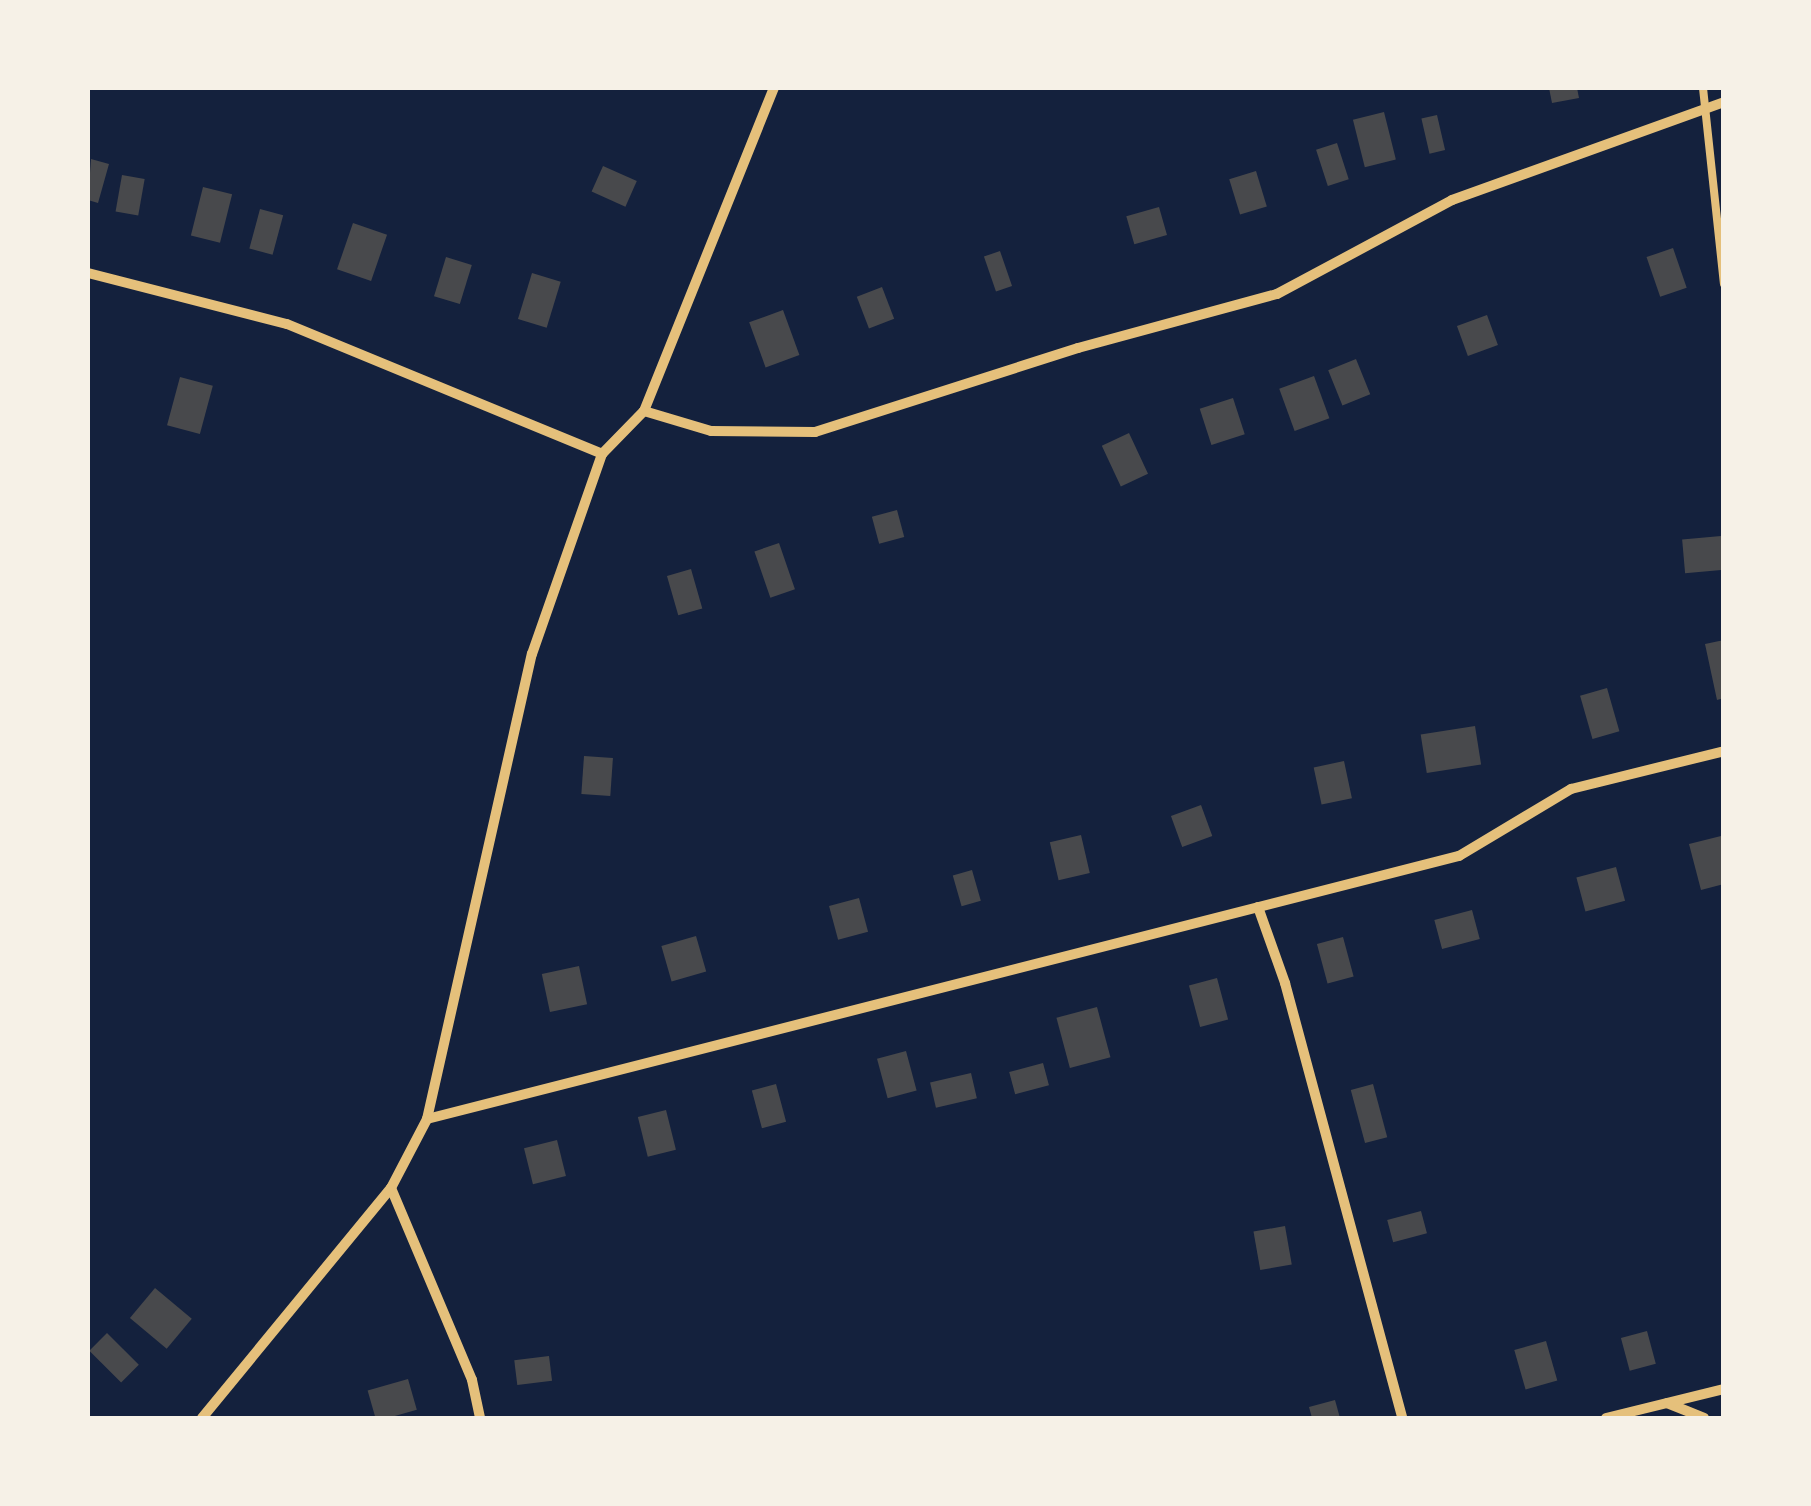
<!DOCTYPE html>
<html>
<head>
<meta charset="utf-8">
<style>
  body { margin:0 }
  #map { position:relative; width:1811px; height:1506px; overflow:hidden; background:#14213d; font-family:"Sofia Sans Condensed",sans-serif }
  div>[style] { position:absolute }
  .building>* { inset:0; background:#48494c; transform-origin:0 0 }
  .service>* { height:8px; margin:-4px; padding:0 4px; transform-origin:4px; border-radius:4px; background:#e5c07b }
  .minor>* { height:10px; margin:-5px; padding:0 5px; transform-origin:5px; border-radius:5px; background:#e5c07b }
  span { translate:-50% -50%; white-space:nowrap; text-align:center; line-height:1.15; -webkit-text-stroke:8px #f6f1e7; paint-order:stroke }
  .frame { position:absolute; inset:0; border:90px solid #f6f1e7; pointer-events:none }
</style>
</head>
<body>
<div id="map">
  <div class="building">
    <div style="clip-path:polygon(1549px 88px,1577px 88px,1579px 98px,1552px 103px)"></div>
    <div style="left:1384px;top:112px;width:49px;height:32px;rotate:76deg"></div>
    <div style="left:1437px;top:115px;width:36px;height:16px;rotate:77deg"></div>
    <div style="left:1337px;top:143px;width:38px;height:22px;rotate:72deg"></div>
    <div style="clip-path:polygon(91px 159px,109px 164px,98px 203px,88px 200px)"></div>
    <div style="left:603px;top:166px;width:37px;height:28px;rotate:24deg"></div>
    <div style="left:1256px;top:171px;width:37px;height:28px;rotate:73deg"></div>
    <div style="left:122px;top:175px;width:23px;height:37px;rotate:10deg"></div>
    <div style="left:203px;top:187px;width:30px;height:50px;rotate:14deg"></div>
    <div style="left:1159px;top:207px;width:29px;height:34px;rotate:74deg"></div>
    <div style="left:260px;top:209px;width:24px;height:41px;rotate:15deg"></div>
    <div style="left:353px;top:223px;width:36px;height:49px;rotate:19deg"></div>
    <div style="left:1673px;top:248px;width:42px;height:28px;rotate:71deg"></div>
    <div style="left:1000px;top:251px;width:37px;height:17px;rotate:71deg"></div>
    <div style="left:446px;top:257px;width:27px;height:41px;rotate:17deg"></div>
    <div style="left:532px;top:273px;width:30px;height:48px;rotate:17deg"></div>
    <div style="left:882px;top:287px;width:34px;height:27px;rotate:69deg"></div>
    <div style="left:783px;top:310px;width:48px;height:36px;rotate:70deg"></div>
    <div style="left:1487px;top:315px;width:32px;height:32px;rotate:70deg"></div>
    <div style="left:1356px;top:359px;width:38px;height:30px;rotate:68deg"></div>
    <div style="left:1314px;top:376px;width:45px;height:37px;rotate:70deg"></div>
    <div style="left:180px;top:377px;width:34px;height:50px;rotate:15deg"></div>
    <div style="left:1233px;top:398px;width:38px;height:35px;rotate:72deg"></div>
    <div style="left:1129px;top:433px;width:45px;height:30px;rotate:65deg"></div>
    <div style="left:897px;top:510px;width:28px;height:26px;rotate:75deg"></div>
    <div style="left:1721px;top:536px;width:34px;height:39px;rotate:85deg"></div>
    <div style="left:779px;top:543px;width:49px;height:26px;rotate:71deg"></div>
    <div style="left:691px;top:569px;width:41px;height:25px;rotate:74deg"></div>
    <div style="clip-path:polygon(1724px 640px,1724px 698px,1717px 700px,1705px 644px)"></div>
    <div style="left:1607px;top:688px;width:45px;height:28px;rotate:74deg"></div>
    <div style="left:1475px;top:726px;width:39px;height:55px;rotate:81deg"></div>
    <div style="left:584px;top:756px;width:29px;height:38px;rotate:4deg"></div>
    <div style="left:1344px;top:761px;width:38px;height:31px;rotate:78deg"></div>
    <div style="left:1201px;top:805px;width:33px;height:32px;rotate:70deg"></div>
    <div style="left:1081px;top:835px;width:39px;height:32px;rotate:77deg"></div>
    <div style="clip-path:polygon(1721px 836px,1724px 884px,1701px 890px,1689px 844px)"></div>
    <div style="left:1616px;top:867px;width:35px;height:41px;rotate:75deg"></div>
    <div style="left:972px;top:870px;width:32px;height:20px;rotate:74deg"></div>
    <div style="left:859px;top:898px;width:35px;height:31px;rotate:75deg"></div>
    <div style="left:1472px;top:910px;width:30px;height:39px;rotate:75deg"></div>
    <div style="left:696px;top:936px;width:37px;height:36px;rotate:74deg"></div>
    <div style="left:1343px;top:937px;width:41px;height:27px;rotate:75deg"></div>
    <div style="left:579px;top:966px;width:39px;height:38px;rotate:78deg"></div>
    <div style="left:1217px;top:978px;width:43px;height:29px;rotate:75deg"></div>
    <div style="left:1097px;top:1007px;width:52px;height:42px;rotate:75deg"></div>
    <div style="left:906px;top:1051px;width:41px;height:30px;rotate:75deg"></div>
    <div style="left:1043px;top:1063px;width:23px;height:35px;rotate:75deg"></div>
    <div style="left:971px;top:1073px;width:26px;height:42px;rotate:77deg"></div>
    <div style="left:776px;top:1084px;width:39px;height:25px;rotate:75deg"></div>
    <div style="left:1373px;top:1084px;width:55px;height:23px;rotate:75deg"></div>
    <div style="left:666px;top:1110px;width:41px;height:29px;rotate:76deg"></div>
    <div style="left:557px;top:1140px;width:37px;height:34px;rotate:76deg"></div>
    <div style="left:1421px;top:1211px;width:23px;height:35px;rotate:75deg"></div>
    <div style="left:1285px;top:1226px;width:39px;height:32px;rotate:80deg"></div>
    <div style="left:155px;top:1288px;width:48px;height:39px;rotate:40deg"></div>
    <div style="left:1647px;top:1331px;width:34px;height:27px;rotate:75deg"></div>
    <div style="left:107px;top:1333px;width:45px;height:25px;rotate:45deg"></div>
    <div style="left:1546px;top:1341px;width:41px;height:33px;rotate:74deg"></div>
    <div style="left:549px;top:1356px;width:25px;height:35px;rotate:83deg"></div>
    <div style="left:408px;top:1379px;width:32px;height:42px;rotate:74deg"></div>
    <div style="clip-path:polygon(1335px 1400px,1340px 1418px,1312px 1418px,1309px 1407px)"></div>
  </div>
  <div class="service">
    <div style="left:1703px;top:88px;width:197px;rotate:83.9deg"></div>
  </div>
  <div class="minor">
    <div style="left:88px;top:273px;width:205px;rotate:14.4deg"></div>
    <div style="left:287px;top:324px;width:341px;rotate:22.4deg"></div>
    <div style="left:644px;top:411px;width:70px;rotate:16.6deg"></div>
    <div style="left:711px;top:431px;width:104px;rotate:0.6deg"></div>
    <div style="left:815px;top:432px;width:276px;rotate:-17.7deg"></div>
    <div style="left:1078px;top:348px;width:206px;rotate:-15.2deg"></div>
    <div style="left:1277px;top:294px;width:199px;rotate:-28.2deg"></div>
    <div style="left:1452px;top:200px;width:289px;rotate:-19.8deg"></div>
    <div style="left:1258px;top:907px;width:81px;rotate:70.4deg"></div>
    <div style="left:1285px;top:983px;width:450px;rotate:74.9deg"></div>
    <div style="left:427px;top:1119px;width:1065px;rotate:-14.3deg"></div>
    <div style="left:1459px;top:856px;width:131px;rotate:-30.9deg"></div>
    <div style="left:1571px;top:789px;width:158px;rotate:-13.9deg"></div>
    <div style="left:391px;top:1188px;width:208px;rotate:67.1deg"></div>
    <div style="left:472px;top:1380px;width:39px;rotate:78deg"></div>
    <div style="left:1667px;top:1403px;width:40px;rotate:22deg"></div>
    <div style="left:202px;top:1418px;width:298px;rotate:-50.6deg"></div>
    <div style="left:391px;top:1188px;width:78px;rotate:-62.4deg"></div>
    <div style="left:427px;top:1119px;width:477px;rotate:-77.3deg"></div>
    <div style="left:532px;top:654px;width:212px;rotate:-70.7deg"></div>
    <div style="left:602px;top:454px;width:60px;rotate:-45.7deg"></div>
    <div style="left:644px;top:411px;width:348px;rotate:-68.1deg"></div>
    <div style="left:1606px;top:1418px;width:122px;rotate:-13.8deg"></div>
  </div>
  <div class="frame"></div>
</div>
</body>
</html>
